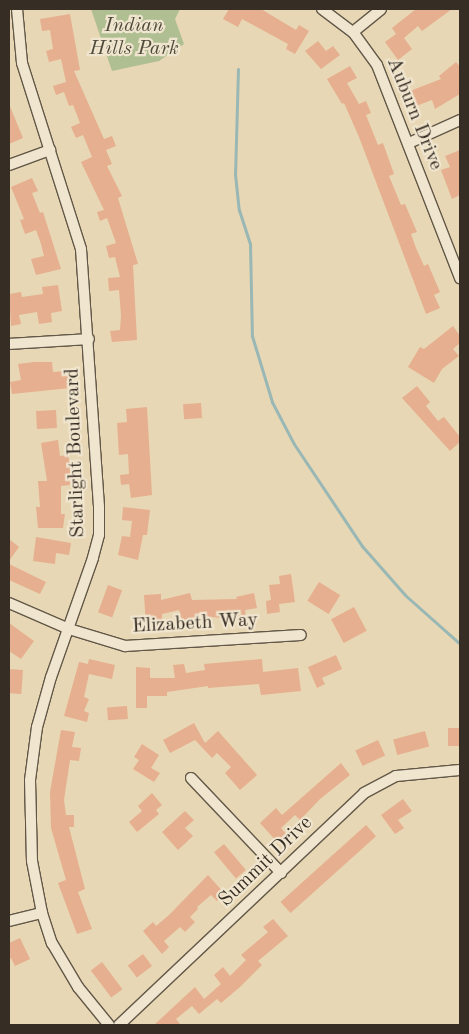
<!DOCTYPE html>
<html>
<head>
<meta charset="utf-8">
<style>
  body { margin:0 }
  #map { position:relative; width:469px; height:1034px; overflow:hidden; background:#e8d7b4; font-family:"Old Standard TT",serif }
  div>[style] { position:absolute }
  .green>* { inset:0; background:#afbf92 }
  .stream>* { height:3px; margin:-1.5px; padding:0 1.5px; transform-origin:1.5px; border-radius:1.5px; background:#99b8b5 }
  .building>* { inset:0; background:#e6af8f; transform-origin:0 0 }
  .roads { filter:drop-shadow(1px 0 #625848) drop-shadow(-1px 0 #625848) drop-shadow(0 1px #625848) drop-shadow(0 -1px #625848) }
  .street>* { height:10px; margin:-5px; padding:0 5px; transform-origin:5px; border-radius:5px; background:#f0e5ce }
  span { translate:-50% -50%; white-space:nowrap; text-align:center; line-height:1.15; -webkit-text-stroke:4.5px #f0e5ce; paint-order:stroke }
  .park-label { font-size:20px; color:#4e4a3a; font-style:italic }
  .street-label { font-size:20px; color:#362d24 }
  .frame { position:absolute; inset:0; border:10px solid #362d24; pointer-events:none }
</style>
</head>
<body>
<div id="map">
  <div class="green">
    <div style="clip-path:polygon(91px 9px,180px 9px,175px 19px,184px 44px,159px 61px,112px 71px)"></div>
  </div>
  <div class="stream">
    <div style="left:238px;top:69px;width:105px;rotate:91.6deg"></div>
    <div style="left:235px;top:174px;width:36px;rotate:84deg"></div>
    <div style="left:239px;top:210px;width:36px;rotate:72deg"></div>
    <div style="left:250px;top:244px;width:92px;rotate:88.8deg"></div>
    <div style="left:252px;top:336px;width:69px;rotate:73.1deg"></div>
    <div style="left:272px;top:402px;width:47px;rotate:62.4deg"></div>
    <div style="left:294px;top:444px;width:123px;rotate:56.3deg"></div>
    <div style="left:362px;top:546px;width:65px;rotate:48.7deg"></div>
    <div style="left:405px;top:595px;width:74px;rotate:41.7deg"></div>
  </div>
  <div class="building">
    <div style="clip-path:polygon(229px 9px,261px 9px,296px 30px,299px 25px,309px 31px,295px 54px,286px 49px,288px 44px,242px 19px,238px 27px,223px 19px)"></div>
    <div style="clip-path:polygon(416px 9px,452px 9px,422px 31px,418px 26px,404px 38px,412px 49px,398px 60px,385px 42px,396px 34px,392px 28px)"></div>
    <div style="clip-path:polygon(70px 14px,80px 70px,74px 71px,104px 139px,112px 136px,116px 146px,106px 150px,112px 164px,107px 166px,122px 196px,118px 198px,138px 264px,133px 265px,137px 340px,112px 342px,110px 331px,120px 330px,121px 315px,119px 290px,109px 291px,108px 278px,120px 277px,115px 257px,109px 258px,106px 246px,116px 243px,107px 218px,100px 221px,97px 212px,104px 210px,81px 162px,92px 157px,83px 135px,76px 138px,71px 127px,80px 123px,73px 105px,69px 106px,64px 92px,56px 95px,53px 86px,66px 82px,61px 59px,49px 62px,46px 51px,53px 49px,50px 30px,42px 31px,40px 19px)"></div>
    <div style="clip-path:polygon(318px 41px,326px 51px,333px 46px,340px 55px,321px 69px,305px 51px)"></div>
    <div style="clip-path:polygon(456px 62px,460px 67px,460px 94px,435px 109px,432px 100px,416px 106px,410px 91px,441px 79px,439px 76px)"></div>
    <div style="clip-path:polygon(350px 66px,357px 78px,347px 83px,359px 104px,366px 101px,371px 113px,366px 115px,378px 145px,383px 143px,394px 174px,389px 176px,394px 188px,401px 205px,405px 204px,417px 232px,411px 234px,416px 248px,424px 266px,428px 264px,440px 292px,434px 295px,440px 308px,426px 314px,359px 137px,344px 103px,342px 104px,327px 79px)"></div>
    <div style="clip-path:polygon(9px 104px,23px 138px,9px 144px)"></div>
    <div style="clip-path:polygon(460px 150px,460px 195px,452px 199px,441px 170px,450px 167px,445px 156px)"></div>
    <div style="clip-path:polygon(32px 178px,38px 191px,32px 193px,40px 213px,43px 212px,61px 269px,36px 275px,31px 259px,44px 256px,41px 244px,36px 230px,25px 234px,20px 220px,24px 219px,11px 187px)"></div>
    <div style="clip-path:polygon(58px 285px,62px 311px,51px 313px,52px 322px,39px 324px,37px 312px,19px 315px,21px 324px,11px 326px,9px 294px,21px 292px,22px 297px,43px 294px,42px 287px)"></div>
    <div style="clip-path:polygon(453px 326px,460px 336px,460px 343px,453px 349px,459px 356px,442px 369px,434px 383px,408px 367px,420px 347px,424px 349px)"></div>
    <div style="clip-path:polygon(34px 362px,52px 362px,53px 372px,68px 371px,70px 388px,12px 394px,10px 382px,21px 380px,18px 364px)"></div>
    <div style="clip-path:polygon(417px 386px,430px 402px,426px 406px,438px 421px,444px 417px,460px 437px,460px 442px,450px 451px,402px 398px)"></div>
    <div style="left:201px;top:403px;width:15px;height:18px;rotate:86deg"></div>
    <div style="clip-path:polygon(147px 407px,152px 495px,131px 498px,129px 484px,121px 485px,120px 475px,129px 474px,128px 454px,119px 455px,117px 423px,127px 422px,126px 409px)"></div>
    <div style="left:56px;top:410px;width:18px;height:20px;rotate:87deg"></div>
    <div style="clip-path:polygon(58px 440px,60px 456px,68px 455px,70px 465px,70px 485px,61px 486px,61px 514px,65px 514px,63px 528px,38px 528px,36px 507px,40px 507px,38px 481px,47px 481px,41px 443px)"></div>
    <div style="clip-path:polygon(123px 507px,150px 510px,147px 535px,143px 535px,138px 560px,118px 555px,122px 536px,130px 537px,132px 521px,122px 520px)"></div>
    <div style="clip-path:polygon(36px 537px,71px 543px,69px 555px,56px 553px,55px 564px,33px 561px)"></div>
    <div style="clip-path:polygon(9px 539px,19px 547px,9px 561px)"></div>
    <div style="clip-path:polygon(9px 564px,46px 582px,40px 594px,9px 580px)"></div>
    <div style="clip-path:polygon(291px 574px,295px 602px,279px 604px,280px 612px,267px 614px,266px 601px,271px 600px,269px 585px,280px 584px,279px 576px)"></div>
    <div style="left:319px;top:582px;width:25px;height:22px;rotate:32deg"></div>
    <div style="left:108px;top:585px;width:15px;height:29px;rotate:20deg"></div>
    <div style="clip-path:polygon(190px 593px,192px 600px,237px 599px,236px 597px,254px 593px,257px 608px,245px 610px,246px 618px,236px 620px,196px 615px,197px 620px,183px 624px,179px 610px,162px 614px,162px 626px,146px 626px,144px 595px,161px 594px,161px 600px)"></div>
    <div style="left:354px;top:607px;width:27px;height:26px;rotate:62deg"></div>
    <div style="clip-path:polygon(9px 623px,34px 641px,21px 659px,9px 651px)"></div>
    <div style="clip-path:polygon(336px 655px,342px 669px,322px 678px,325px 684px,317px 688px,308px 667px)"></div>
    <div style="clip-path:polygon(89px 659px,115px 665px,112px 679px,89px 674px,84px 697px,89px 699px,84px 711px,89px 713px,87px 722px,64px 716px,79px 662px,88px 664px)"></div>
    <div style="clip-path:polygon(262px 659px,263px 672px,298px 668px,301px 691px,261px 695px,259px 684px,208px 688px,208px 686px,167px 692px,167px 696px,147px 696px,147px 708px,136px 708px,136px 667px,150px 668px,150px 678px,175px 678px,173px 665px,184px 664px,186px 673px,205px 670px,204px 664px)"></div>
    <div style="left:9px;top:669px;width:14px;height:24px;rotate:4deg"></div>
    <div style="left:127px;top:706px;width:13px;height:20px;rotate:86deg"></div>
    <div style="clip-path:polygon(194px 723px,205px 743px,218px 731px,257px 775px,240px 790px,225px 773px,231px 767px,217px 753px,212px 758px,195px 740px,170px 753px,163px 740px)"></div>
    <div style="left:460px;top:728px;width:18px;height:12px;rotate:90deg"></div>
    <div style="clip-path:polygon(61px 730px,75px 732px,72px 747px,81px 748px,79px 761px,70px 760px,64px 800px,66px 815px,74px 815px,74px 827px,69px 827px,85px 889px,78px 892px,92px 929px,77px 934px,58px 883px,66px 880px,51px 828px,50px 792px)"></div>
    <div style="left:425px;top:731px;width:16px;height:33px;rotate:75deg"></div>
    <div style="left:378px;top:740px;width:17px;height:25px;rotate:65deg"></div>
    <div style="clip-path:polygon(142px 744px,159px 755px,151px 768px,160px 773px,154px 782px,133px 769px,139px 760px,134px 757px)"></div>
    <div style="clip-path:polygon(341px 763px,350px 775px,320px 799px,300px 820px,295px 815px,281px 828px,287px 835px,278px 843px,260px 823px,276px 808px,282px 815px)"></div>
    <div style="clip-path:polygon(152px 793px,162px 805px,156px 810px,159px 814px,137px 832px,129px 822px,142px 811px,138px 806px)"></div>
    <div style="clip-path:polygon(403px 799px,412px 811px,398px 820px,404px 828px,395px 834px,381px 815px)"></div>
    <div style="clip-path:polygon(185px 811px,194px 820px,185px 828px,193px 836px,178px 850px,162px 832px)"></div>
    <div style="left:366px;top:825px;width:15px;height:115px;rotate:48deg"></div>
    <div style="left:224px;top:844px;width:34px;height:13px;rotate:50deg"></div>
    <div style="clip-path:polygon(208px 875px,225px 894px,217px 901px,211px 895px,197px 907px,198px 909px,190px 917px,195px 922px,185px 932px,180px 927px,164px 941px,169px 947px,162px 954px,143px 931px,153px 922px,156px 926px,169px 915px)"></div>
    <div style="clip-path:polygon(273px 919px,288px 936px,258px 961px,262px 965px,240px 987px,221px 1003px,217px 999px,199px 1014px,192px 1006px,176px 1019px,181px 1025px,154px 1025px,195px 987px,204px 999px,221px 984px,214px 975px,223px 967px,230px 976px,246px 960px,241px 955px,268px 932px,263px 927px)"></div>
    <div style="clip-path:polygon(20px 938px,30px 959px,15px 966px,11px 958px,9px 959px,9px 943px)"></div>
    <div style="left:143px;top:954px;width:15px;height:19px;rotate:53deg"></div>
    <div style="left:102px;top:962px;width:34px;height:14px;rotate:53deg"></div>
  </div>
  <div class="roads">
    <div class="street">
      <div style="left:17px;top:9px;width:54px;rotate:84.7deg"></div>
      <div style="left:22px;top:63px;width:195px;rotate:72.4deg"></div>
      <div style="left:81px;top:249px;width:259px;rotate:86deg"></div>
      <div style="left:99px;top:507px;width:28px;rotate:90deg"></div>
      <div style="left:99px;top:535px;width:24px;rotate:105deg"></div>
      <div style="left:93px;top:558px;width:126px;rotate:109.4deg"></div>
      <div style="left:51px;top:677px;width:52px;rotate:105.6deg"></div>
      <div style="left:37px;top:727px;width:53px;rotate:97.5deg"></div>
      <div style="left:30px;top:780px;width:81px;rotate:88.6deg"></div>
      <div style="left:32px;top:861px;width:53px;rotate:79.1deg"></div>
      <div style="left:42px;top:913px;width:32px;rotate:72deg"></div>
      <div style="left:52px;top:943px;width:51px;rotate:59.4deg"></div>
      <div style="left:78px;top:987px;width:49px;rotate:50.8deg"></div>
      <div style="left:322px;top:9px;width:39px;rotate:37deg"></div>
      <div style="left:353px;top:32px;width:41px;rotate:54deg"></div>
      <div style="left:377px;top:65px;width:229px;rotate:68.7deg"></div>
      <div style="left:353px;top:32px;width:36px;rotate:-39deg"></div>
      <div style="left:409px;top:143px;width:56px;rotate:-24.3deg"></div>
      <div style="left:9px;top:165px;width:44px;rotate:-20.1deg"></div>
      <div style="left:9px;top:344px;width:80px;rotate:-3.6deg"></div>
      <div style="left:9px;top:603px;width:65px;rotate:23.4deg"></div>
      <div style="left:69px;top:629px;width:59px;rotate:16.9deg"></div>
      <div style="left:125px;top:646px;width:176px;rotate:-3.6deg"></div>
      <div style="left:191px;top:778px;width:131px;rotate:46.5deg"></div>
      <div style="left:9px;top:921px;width:34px;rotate:-14deg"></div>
      <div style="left:119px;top:1025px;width:337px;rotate:-43.4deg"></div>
      <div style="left:364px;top:793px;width:36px;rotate:-28deg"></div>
      <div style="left:396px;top:776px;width:64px;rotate:-5.4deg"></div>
    </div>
  </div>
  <div class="park-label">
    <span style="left:134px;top:38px">Indian<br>Hills Park</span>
  </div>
  <div class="street-label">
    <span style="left:414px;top:114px;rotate:68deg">Auburn Drive</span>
    <span style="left:76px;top:453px;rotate:-92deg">Starlight Boulevard</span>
    <span style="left:195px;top:624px;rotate:-3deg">Elizabeth Way</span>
    <span style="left:266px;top:862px;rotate:-44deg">Summit Drive</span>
  </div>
  <div class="frame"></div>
</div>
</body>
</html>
